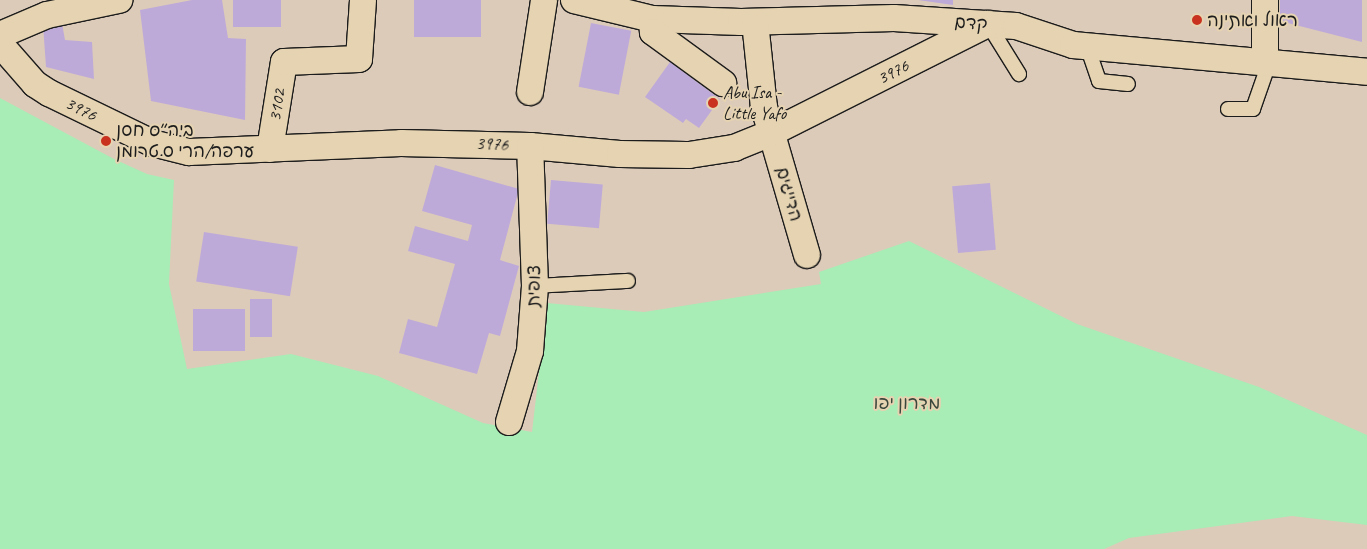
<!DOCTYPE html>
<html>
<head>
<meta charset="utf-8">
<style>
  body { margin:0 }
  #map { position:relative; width:1367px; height:549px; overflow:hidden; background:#ddcbb9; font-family:Caveat,"Playpen Sans Hebrew",sans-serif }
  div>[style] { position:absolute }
  .green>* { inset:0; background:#a8ecb6 }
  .building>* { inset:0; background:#beaad9; transform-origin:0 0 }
  .roads { filter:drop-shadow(1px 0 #1c1c1c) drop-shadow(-1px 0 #1c1c1c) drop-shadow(0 1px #1c1c1c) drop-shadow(0 -1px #1c1c1c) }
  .lane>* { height:14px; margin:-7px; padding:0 7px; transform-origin:7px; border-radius:7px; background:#e5d3b1 }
  .street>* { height:26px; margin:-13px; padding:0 13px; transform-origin:13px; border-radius:13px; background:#e5d3b1 }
  .dots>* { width:14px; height:14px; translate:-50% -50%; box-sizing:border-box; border:2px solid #e5d3b1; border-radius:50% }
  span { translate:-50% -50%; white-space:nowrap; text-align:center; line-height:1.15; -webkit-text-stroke:4px #e5d3b1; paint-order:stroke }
  .poi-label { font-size:18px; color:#1c1c1c }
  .left { translate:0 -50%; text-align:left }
  .street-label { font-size:18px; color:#1c1c1c }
  .park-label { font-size:18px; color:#38463b }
</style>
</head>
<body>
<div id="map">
  <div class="green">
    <div style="clip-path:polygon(0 98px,114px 159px,147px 174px,174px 180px,169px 284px,187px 369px,291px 354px,378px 376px,483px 423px,532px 432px,547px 303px,644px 312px,821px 284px,819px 272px,909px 241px,1077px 324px,1259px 387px,1367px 435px,1367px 525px,1292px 516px,1129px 538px,1104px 549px,0 549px)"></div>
  </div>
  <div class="building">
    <div style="clip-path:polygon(192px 0,222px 0,228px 38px,246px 39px,245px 120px,151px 101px,140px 10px)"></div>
    <div style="left:233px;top:0;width:48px;height:27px"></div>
    <div style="left:414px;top:0;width:67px;height:37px"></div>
    <div style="clip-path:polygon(918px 0,953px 0,953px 5px)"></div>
    <div style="clip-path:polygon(1280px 0,1362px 0,1362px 42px,1280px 21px)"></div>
    <div style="clip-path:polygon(62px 23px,65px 40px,92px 42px,94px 79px,46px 67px,43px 25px)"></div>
    <div style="left:591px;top:23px;width:41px;height:65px;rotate:11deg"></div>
    <div style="clip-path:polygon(670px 62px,720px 99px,699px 128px,686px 119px,683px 123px,645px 97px)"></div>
    <div style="clip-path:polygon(435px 165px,519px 189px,500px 260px,519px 266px,500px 336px,489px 333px,477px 374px,399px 353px,408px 319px,437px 327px,455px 264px,408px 251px,415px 226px,468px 241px,472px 225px,422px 211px)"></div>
    <div style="left:551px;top:180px;width:52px;height:44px;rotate:5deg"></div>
    <div style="left:990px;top:183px;width:67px;height:38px;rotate:85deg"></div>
    <div style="left:204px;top:232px;width:95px;height:50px;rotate:9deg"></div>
    <div style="left:250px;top:299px;width:22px;height:38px"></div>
    <div style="left:193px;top:309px;width:52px;height:42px"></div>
  </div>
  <div class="roads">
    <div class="lane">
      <div style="left:988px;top:24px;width:59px;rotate:58.2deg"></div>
      <div style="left:1087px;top:46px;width:37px;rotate:71deg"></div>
      <div style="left:1099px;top:81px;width:29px;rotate:6deg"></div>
      <div style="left:1228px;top:109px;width:25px"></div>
      <div style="left:1253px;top:109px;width:49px;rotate:-70.8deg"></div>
      <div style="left:535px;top:286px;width:93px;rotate:-3.1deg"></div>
    </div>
    <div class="street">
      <div style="left:574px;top:0;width:80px;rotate:13.7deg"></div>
      <div style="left:652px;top:19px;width:89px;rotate:1.9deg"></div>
      <div style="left:741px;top:22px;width:153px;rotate:-1.5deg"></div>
      <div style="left:894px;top:18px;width:122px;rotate:3.8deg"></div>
      <div style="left:1016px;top:26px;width:60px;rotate:18.4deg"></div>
      <div style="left:1073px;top:45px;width:295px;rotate:5.2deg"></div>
      <div style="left:652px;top:19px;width:13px;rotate:86deg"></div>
      <div style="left:653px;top:32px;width:87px;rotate:36.1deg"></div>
      <div style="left:755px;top:22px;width:85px;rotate:84deg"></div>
      <div style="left:764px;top:107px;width:154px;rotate:73.8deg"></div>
      <div style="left:0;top:35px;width:51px;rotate:-23.1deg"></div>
      <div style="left:47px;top:15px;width:74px;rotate:-11.8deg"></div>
      <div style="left:0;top:44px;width:53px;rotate:48.8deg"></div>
      <div style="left:35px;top:84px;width:17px;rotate:33deg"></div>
      <div style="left:49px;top:93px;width:114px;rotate:25.9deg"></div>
      <div style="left:152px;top:143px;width:38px;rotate:14deg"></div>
      <div style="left:189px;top:152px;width:212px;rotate:-2.4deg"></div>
      <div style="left:401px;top:143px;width:129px;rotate:1.3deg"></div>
      <div style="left:530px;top:146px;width:90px;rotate:5.1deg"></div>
      <div style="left:620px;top:154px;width:69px;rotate:0.8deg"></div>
      <div style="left:689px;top:155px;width:46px;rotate:-8.8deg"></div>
      <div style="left:734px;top:148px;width:40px;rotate:-22deg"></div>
      <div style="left:771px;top:133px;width:243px;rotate:-26.7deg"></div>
      <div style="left:1265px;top:63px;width:63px;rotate:-90deg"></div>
      <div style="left:530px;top:92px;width:93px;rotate:-81.3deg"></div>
      <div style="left:270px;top:149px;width:88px;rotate:-80.9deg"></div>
      <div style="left:284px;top:62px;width:75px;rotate:-2.3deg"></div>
      <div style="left:359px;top:59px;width:59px;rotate:-86.1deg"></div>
      <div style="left:509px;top:422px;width:74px;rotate:-73.5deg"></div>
      <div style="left:530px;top:351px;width:65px;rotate:-85.6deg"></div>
      <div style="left:535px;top:286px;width:140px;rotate:-92deg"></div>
    </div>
  </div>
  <div class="dots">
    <div style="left:1197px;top:20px;background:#c8321e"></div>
    <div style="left:713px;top:103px;background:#c8321e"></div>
    <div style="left:106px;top:141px;background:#c8321e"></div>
  </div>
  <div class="poi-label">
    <span class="left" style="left:1207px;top:20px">ראול ואתינה</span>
    <span class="left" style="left:723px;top:103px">Abu Isa -<br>Little Yafo</span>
    <span class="left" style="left:116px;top:141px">ביה״ס חסן<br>ערפה/הרי ס.טרומן</span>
  </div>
  <div class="street-label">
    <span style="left:971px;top:23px;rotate:4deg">קדם</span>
    <span style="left:893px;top:72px;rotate:-27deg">3976</span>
    <span style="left:277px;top:105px;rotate:-81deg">3102</span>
    <span style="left:81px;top:109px;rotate:26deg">3976</span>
    <span style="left:492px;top:144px;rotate:3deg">3976</span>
    <span style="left:789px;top:194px;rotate:74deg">הדייגים</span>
    <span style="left:534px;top:286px;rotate:-89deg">צופית</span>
  </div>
  <div class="park-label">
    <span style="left:907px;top:403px">מדרון יפו</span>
  </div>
</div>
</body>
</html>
